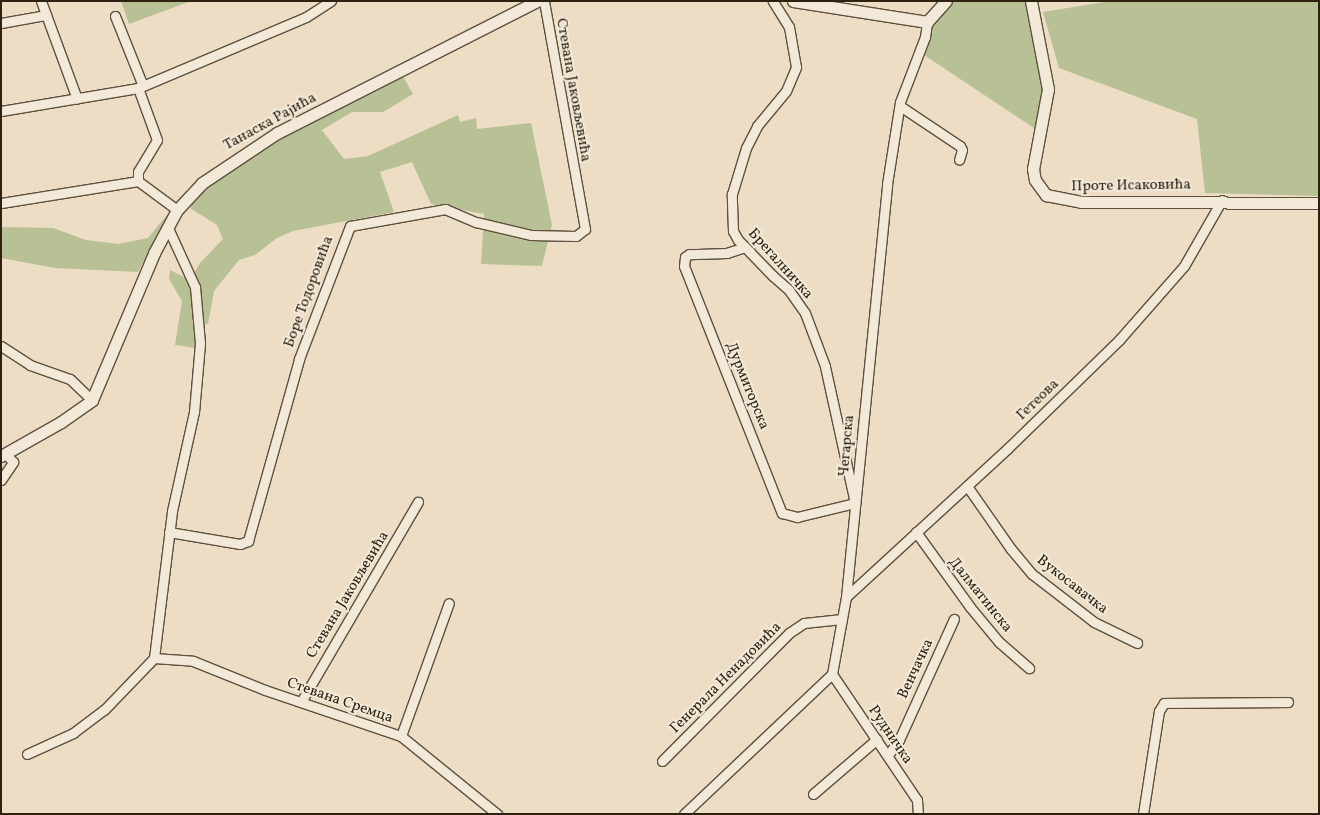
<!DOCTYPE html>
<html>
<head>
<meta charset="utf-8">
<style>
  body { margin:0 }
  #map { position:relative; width:1320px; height:815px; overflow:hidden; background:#edddc5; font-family:Vollkorn,serif }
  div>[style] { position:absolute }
  .green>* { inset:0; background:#b7c195 }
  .roads { filter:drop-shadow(1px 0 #5e503c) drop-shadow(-1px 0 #5e503c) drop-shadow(0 1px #5e503c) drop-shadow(0 -1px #5e503c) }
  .street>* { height:9px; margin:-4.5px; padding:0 4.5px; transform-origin:4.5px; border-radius:4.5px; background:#f3e9d9 }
  .secondary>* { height:11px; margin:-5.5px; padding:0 5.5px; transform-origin:5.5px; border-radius:5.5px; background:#f3e9d9 }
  span { translate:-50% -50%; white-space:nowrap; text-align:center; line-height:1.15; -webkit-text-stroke:4px #f3e9d9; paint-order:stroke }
  .street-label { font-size:15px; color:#2e210f }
  .frame { position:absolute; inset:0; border:2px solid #2e210f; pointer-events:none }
</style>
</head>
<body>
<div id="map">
  <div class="green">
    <div style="clip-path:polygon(121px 1px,191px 1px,129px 24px)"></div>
    <div style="clip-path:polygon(952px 1px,1029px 1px,1044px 68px,1043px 98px,1037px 130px,924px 55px,936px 19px)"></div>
    <div style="clip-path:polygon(1110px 1px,1319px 1px,1319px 196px,1205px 193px,1197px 119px,1059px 68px,1043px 12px)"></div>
    <div style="clip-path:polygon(401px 73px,413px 94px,383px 112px,352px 112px,322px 130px,344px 159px,368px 156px,458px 115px,460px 122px,476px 118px,477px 129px,531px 123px,552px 225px,542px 266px,481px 264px,484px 214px,431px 204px,412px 162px,380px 172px,394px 212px,293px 231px,277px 238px,255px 255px,239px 260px,214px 291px,208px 324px,192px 319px,196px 348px,175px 345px,182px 301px,169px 279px,170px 270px,190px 280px,200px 263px,223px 239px,217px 225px,190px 208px,198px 196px,225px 167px,270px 138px)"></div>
    <div style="clip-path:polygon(172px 209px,138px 272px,55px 268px,1px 258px,1px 227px,53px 228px,86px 240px,118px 244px,148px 238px)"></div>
  </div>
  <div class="roads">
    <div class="street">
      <div style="left:41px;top:1px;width:104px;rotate:69.8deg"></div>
      <div style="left:115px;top:16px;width:75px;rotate:68.2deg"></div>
      <div style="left:1px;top:23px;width:46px;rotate:-10.1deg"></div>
      <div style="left:138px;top:88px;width:55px;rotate:69.9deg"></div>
      <div style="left:157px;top:140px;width:37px;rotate:121deg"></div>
      <div style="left:138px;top:172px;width:9px;rotate:90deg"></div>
      <div style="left:138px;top:181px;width:49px;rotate:36.6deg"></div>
      <div style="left:900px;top:106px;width:72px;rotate:33.7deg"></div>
      <div style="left:960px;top:146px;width:4px;rotate:63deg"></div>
      <div style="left:962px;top:150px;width:10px;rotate:107deg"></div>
      <div style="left:1px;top:111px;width:139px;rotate:-9.5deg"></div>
      <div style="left:138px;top:88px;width:182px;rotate:-22.9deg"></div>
      <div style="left:306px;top:17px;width:30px;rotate:-33deg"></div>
      <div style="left:1px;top:203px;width:139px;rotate:-9.1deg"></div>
      <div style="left:745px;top:247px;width:19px;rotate:162deg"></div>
      <div style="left:727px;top:253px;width:38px;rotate:178deg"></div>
      <div style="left:689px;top:254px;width:5px;rotate:143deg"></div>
      <div style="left:685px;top:257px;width:9px;rotate:96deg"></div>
      <div style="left:684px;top:266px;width:266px;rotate:68.4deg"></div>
      <div style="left:782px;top:513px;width:16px;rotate:15deg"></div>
      <div style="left:797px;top:517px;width:60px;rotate:-13.6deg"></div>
      <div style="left:855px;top:503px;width:140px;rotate:-102.4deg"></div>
      <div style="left:825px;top:366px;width:57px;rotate:-110.7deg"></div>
      <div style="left:805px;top:313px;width:28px;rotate:-125deg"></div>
      <div style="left:789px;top:290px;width:21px;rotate:-139deg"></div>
      <div style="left:773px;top:276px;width:33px;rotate:-134deg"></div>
      <div style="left:750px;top:252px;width:17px;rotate:-135deg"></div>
      <div style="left:738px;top:240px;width:10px;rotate:-119deg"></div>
      <div style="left:733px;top:231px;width:37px;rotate:-92deg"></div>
      <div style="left:732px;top:194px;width:48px;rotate:-73.1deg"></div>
      <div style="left:746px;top:148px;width:25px;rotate:-63deg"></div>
      <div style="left:757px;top:126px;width:45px;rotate:-50.4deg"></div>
      <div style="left:786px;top:91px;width:26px;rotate:-67deg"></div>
      <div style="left:796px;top:67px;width:41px;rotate:-99.9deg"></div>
      <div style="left:789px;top:27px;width:31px;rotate:-122deg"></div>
      <div style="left:1px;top:346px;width:35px;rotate:33deg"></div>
      <div style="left:30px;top:365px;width:42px;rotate:19.3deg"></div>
      <div style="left:70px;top:379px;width:30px;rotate:44deg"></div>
      <div style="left:1px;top:480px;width:22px;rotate:-56deg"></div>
      <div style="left:13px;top:462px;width:11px;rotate:-131deg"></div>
      <div style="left:967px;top:486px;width:77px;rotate:55.1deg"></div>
      <div style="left:1011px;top:549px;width:33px;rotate:50deg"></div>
      <div style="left:1032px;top:574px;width:78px;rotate:37.7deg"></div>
      <div style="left:1094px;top:622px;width:48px;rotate:26deg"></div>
      <div style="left:169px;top:532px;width:72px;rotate:9.6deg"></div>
      <div style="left:240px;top:544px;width:9px;rotate:-21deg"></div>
      <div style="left:248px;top:541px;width:189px;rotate:-74.3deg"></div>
      <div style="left:299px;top:359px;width:142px;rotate:-69deg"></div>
      <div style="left:350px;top:226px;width:97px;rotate:-10.1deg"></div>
      <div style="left:445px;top:209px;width:34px;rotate:23deg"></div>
      <div style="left:476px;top:222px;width:57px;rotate:13.3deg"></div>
      <div style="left:531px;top:235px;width:45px;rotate:1.3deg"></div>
      <div style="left:576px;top:236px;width:11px;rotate:-38deg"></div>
      <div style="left:585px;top:229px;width:232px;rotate:-100.2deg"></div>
      <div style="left:916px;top:532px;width:92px;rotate:54.2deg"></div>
      <div style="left:970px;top:607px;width:45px;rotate:50.4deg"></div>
      <div style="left:999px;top:642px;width:40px;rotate:41deg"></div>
      <div style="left:846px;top:597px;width:220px;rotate:-42.6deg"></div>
      <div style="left:1008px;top:448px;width:155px;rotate:-44.2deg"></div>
      <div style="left:1119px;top:340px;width:98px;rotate:-48.7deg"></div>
      <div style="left:1184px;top:266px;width:76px;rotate:-60.1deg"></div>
      <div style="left:154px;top:658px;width:39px;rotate:4deg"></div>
      <div style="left:193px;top:661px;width:78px;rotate:21.9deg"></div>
      <div style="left:265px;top:690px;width:144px;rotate:18.7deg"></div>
      <div style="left:401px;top:736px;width:124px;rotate:39.1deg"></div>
      <div style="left:832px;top:674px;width:152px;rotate:56deg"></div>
      <div style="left:917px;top:800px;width:14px;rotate:86deg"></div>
      <div style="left:301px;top:702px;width:232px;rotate:-59.7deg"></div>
      <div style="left:401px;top:736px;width:141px;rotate:-70.2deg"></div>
      <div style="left:27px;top:754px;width:51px;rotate:-24.5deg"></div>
      <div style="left:73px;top:733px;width:39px;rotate:-37deg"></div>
      <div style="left:104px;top:710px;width:72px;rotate:-46.1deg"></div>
      <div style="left:154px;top:658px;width:148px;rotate:-83deg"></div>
      <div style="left:172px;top:511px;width:101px;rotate:-77.5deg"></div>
      <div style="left:194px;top:412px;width:69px;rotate:-85deg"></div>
      <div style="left:200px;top:343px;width:56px;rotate:-95.1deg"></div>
      <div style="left:195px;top:287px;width:65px;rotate:-114.6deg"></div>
      <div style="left:888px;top:755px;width:19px;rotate:-54deg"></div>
      <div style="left:899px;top:740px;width:133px;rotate:-65.6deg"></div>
      <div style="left:662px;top:761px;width:180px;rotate:-45.2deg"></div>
      <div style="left:789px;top:633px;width:18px;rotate:-34deg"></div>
      <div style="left:804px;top:623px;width:38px;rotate:-6deg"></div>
      <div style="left:813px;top:794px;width:84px;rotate:-40.7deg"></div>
      <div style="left:684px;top:814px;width:204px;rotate:-43.4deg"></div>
      <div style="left:832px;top:674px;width:78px;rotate:-79.7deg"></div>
      <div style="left:846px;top:597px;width:415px;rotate:-84.3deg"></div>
      <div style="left:887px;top:184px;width:83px;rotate:-81deg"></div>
      <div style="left:900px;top:102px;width:70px;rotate:-69deg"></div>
      <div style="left:925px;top:37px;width:15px;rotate:-82deg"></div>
      <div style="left:1143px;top:814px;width:104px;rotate:-81.2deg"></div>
      <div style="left:1159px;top:711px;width:9px;rotate:-58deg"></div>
      <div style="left:1164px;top:703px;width:124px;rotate:-0.5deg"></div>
    </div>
    <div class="secondary">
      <div style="left:793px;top:1px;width:136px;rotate:8.9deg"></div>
      <div style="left:927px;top:22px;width:28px;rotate:-48deg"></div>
      <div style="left:1031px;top:1px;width:90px;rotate:79.1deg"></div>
      <div style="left:1048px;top:89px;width:81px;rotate:100.6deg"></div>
      <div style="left:1033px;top:169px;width:11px;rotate:80deg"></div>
      <div style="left:1035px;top:180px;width:19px;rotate:54deg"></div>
      <div style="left:1046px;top:195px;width:36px;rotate:11deg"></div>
      <div style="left:1081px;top:202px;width:238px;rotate:0.2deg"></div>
      <div style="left:1px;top:456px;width:69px;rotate:-29.5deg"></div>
      <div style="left:61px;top:422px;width:38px;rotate:-35deg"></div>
      <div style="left:92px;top:400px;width:160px;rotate:-67.1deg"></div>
      <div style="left:154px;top:253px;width:49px;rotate:-61.9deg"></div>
      <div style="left:177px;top:210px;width:37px;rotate:-47deg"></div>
      <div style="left:202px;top:183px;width:90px;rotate:-33.7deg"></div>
      <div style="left:277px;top:133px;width:292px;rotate:-26.9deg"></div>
    </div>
  </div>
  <div class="street-label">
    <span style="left:573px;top:90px;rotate:80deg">Стевана Јаковљевића</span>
    <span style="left:270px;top:122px;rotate:-29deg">Танаска Рајића</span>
    <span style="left:1131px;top:186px;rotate:-1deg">Проте Исаковића</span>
    <span style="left:780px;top:264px;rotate:48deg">Брегалничка</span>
    <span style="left:309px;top:292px;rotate:-70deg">Боре Тодоровића</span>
    <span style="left:747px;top:386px;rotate:68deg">Дурмиторска</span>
    <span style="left:1038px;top:400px;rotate:-44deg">Гетеова</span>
    <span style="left:847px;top:446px;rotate:-85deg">Чегарска</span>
    <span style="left:1072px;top:585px;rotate:38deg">Вукосавачка</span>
    <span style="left:348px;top:595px;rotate:-59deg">Стевана Јаковљевића</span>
    <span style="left:980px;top:595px;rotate:51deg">Далматинска</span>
    <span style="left:916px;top:669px;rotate:-65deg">Венчачка</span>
    <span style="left:726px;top:678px;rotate:-45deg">Генерала Ненадовића</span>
    <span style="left:340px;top:701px;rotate:19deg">Стевана Сремца</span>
    <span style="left:890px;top:735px;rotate:56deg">Рудничка</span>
  </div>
  <div class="frame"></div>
</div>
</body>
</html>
